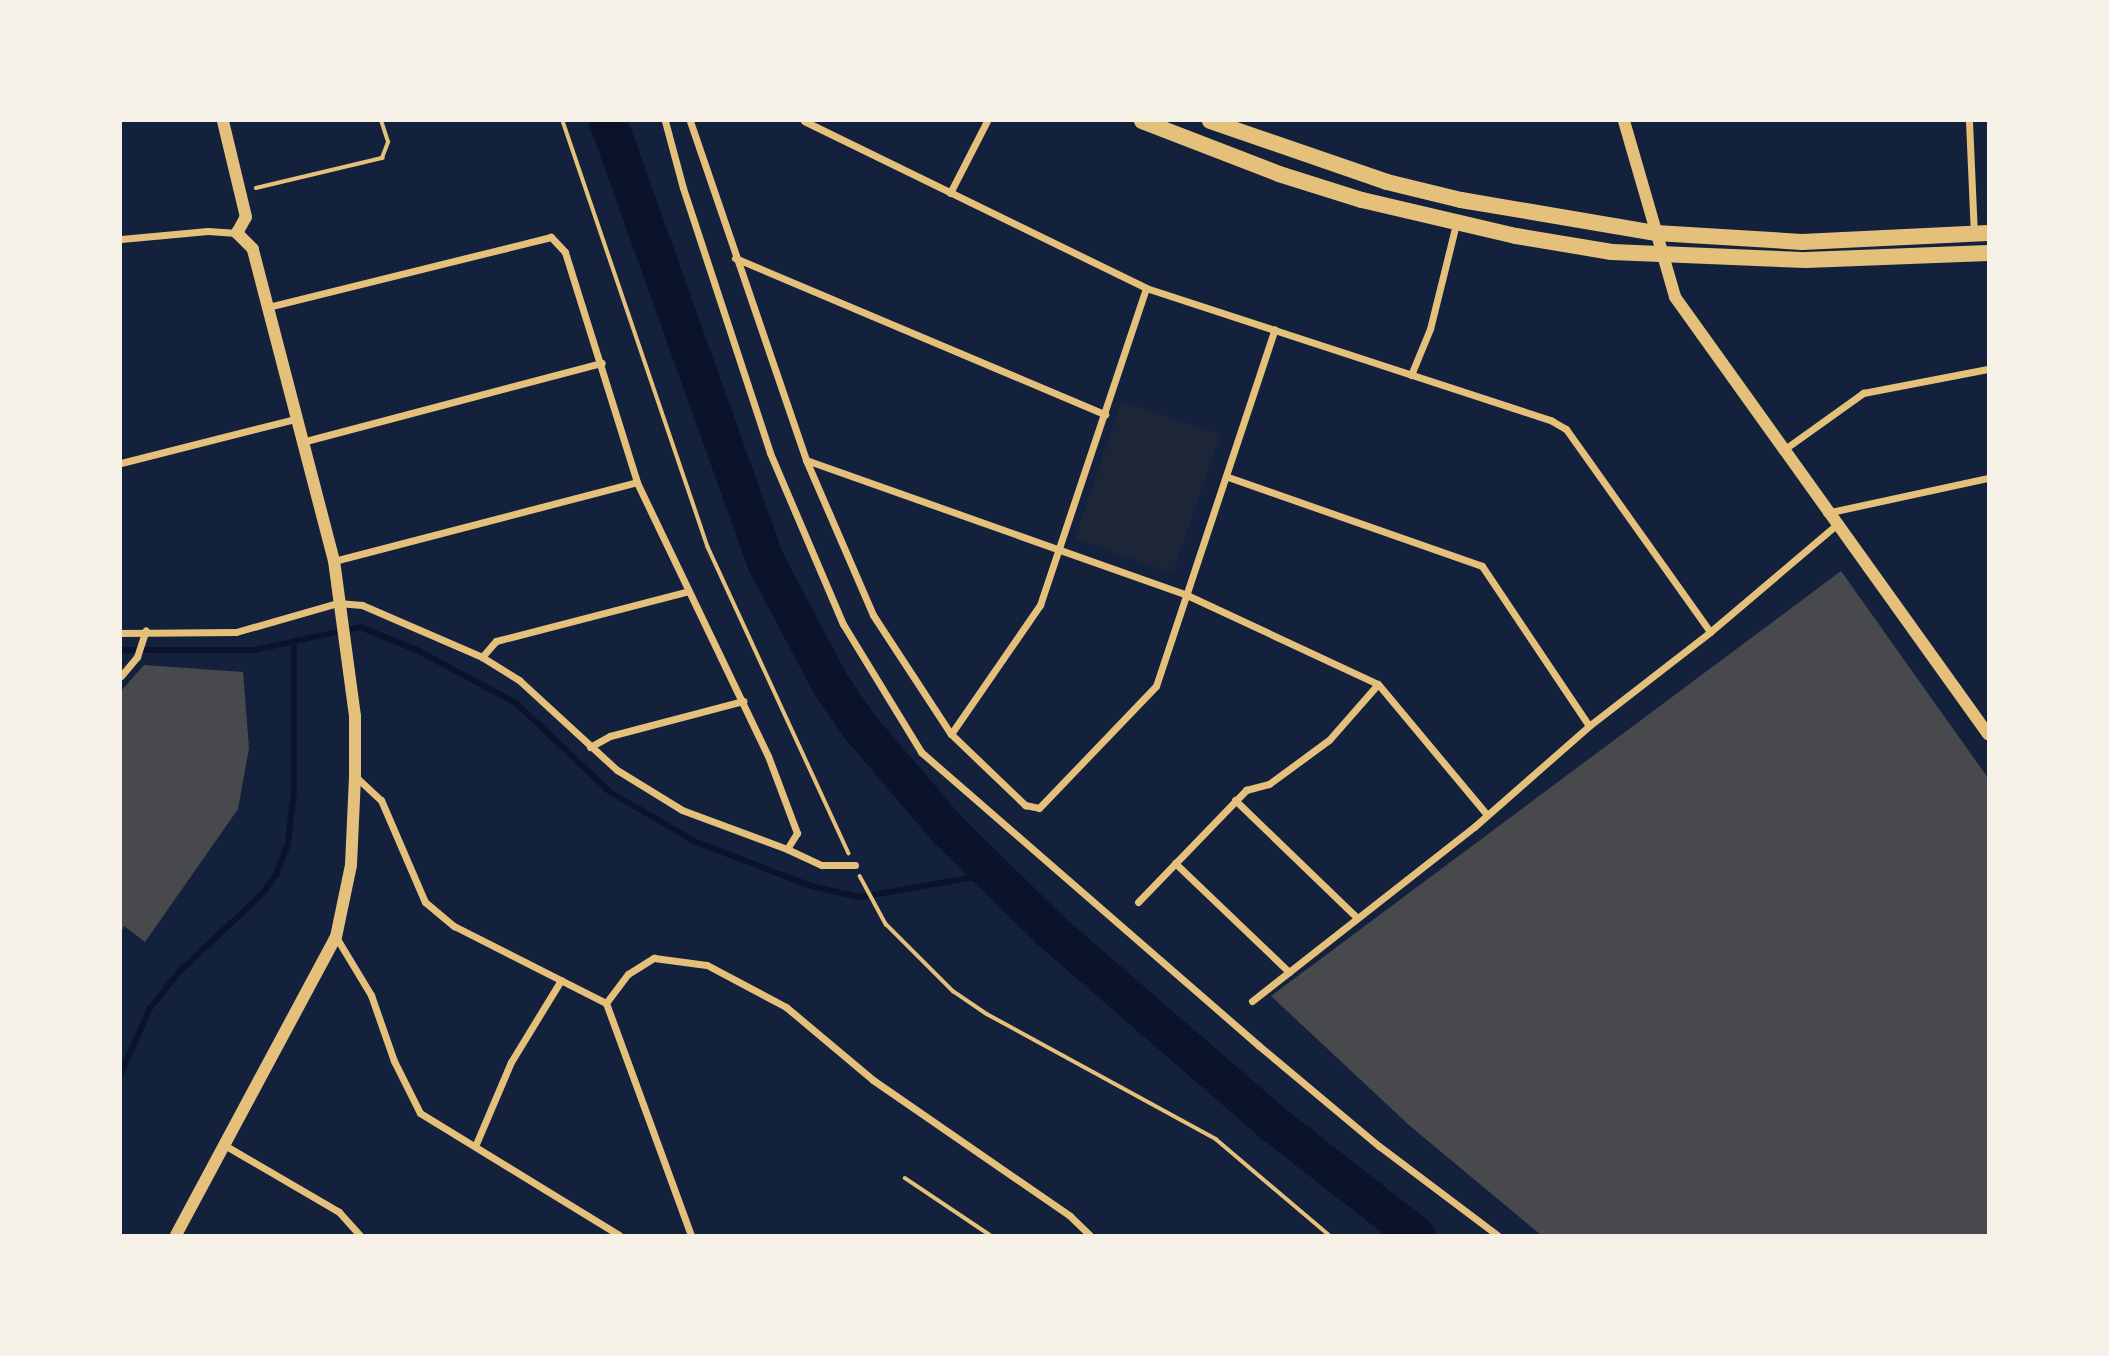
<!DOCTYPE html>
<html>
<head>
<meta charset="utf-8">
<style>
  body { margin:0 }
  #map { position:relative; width:2109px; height:1356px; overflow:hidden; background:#14213d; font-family:Cabin,sans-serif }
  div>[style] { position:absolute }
  .green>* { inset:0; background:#1d2539; transform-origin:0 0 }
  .stream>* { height:6px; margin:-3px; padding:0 3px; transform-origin:3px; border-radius:3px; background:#0b132b }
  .river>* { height:38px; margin:-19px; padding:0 19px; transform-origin:19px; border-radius:19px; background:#0b132b }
  .building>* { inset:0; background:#48494c }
  .path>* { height:3.5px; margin:-1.75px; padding:0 1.75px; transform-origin:1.75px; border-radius:1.75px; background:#e5c07b }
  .minor>* { height:7px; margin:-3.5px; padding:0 3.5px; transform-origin:3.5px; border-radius:3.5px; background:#e5c07b }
  .tertiary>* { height:12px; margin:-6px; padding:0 6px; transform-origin:6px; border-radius:6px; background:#e5c07b }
  .trunk>* { height:16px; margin:-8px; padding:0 8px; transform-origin:8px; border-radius:8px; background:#e5c07b }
  span { translate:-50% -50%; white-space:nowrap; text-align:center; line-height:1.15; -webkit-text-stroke:7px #f6f1e7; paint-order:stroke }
  .frame { position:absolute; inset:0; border:122px solid #f6f1e7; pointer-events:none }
</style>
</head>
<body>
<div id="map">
  <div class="green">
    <div style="left:1122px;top:401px;width:104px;height:146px;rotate:19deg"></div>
  </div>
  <div class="stream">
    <div style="left:121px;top:650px;width:133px"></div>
    <div style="left:254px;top:650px;width:108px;rotate:-12.2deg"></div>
    <div style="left:360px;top:627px;width:61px;rotate:22deg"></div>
    <div style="left:417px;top:650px;width:112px;rotate:28.2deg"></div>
    <div style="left:516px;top:703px;width:129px;rotate:43.4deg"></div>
    <div style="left:610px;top:792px;width:99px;rotate:30.2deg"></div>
    <div style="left:696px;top:842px;width:123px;rotate:20.9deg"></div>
    <div style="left:811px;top:886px;width:50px;rotate:12.7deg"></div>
    <div style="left:860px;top:897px;width:134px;rotate:-9.9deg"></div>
    <div style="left:121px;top:1073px;width:71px;rotate:-66deg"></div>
    <div style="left:150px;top:1008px;width:48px;rotate:-51deg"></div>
    <div style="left:180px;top:971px;width:111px;rotate:-43.2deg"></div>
    <div style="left:261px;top:895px;width:25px;rotate:-53deg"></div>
    <div style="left:276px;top:875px;width:34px;rotate:-69deg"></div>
    <div style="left:288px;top:843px;width:53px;rotate:-83.5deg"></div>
    <div style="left:294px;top:790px;width:147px;rotate:-90deg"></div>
  </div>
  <div class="river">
    <div style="left:608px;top:121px;width:471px;rotate:70.3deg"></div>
    <div style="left:767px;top:564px;width:137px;rotate:62.1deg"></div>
    <div style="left:831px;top:685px;width:51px;rotate:55.4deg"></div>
    <div style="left:860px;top:727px;width:134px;rotate:49.5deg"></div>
    <div style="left:947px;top:829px;width:146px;rotate:44.4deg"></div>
    <div style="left:1051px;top:931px;width:296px;rotate:40.9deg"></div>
    <div style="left:1275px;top:1125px;width:179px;rotate:38deg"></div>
  </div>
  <div class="building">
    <div style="clip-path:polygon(1841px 571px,1988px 778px,1988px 1235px,1541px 1235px,1410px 1126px,1271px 996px)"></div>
    <div style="clip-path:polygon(144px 665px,243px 672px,249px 748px,238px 809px,145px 942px,124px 926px,121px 932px,121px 691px)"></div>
  </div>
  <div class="path">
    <div style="left:563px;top:121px;width:450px;rotate:71.2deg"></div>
    <div style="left:708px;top:547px;width:337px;rotate:65.3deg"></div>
    <div style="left:256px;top:188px;width:130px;rotate:-13.4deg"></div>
    <div style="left:382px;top:158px;width:17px;rotate:-69deg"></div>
    <div style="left:388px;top:142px;width:22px;rotate:-108deg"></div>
    <div style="left:860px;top:876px;width:55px;rotate:61.6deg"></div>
    <div style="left:886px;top:924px;width:95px;rotate:45deg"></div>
    <div style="left:953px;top:991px;width:41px;rotate:34.1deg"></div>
    <div style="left:987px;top:1014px;width:261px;rotate:28.6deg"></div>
    <div style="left:1216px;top:1139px;width:148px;rotate:40.3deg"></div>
    <div style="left:905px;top:1178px;width:102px;rotate:33.8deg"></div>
  </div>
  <div class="minor">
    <div style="left:665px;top:121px;width:69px;rotate:75deg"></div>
    <div style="left:683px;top:188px;width:279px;rotate:71.8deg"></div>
    <div style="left:770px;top:453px;width:186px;rotate:66.9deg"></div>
    <div style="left:843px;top:624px;width:150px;rotate:58.6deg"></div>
    <div style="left:921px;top:752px;width:447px;rotate:41deg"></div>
    <div style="left:1258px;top:1045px;width:158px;rotate:39.9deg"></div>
    <div style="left:1379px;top:1146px;width:148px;rotate:37deg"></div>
    <div style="left:690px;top:121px;width:358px;rotate:71.1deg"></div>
    <div style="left:806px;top:460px;width:169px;rotate:66.6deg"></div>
    <div style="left:873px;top:615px;width:142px;rotate:56.8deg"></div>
    <div style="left:951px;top:734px;width:103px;rotate:43.8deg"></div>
    <div style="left:1025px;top:805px;width:14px;rotate:12deg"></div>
    <div style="left:1039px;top:808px;width:169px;rotate:-46.2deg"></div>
    <div style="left:1156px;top:686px;width:376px;rotate:-71.6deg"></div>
    <div style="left:804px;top:121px;width:381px;rotate:26deg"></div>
    <div style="left:1146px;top:288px;width:427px;rotate:18.1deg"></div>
    <div style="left:1552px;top:421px;width:16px;rotate:30deg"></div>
    <div style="left:1566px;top:429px;width:249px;rotate:54.6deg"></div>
    <div style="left:1969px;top:121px;width:113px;rotate:87.5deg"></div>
    <div style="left:950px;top:193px;width:81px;rotate:-62.8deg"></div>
    <div style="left:121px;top:239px;width:87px;rotate:-5.3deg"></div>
    <div style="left:208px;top:231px;width:29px;rotate:4deg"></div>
    <div style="left:735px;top:258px;width:402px;rotate:22.9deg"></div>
    <div style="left:1411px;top:375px;width:50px;rotate:-67.6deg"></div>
    <div style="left:1430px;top:329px;width:108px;rotate:-76.1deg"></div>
    <div style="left:302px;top:442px;width:310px;rotate:-14.8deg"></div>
    <div style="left:1782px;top:451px;width:100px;rotate:-35.6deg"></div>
    <div style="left:1863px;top:393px;width:127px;rotate:-10.9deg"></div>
    <div style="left:806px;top:460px;width:406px;rotate:19.5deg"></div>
    <div style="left:1189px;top:596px;width:208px;rotate:25deg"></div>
    <div style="left:1378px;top:684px;width:170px;rotate:50.2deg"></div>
    <div style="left:121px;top:463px;width:179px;rotate:-14.2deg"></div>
    <div style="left:1228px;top:477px;width:269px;rotate:19.3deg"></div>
    <div style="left:1482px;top:566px;width:192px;rotate:56.2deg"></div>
    <div style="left:1826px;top:513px;width:166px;rotate:-12.2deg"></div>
    <div style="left:334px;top:561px;width:313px;rotate:-14.6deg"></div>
    <div style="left:121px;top:633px;width:115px;rotate:-0.5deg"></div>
    <div style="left:236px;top:632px;width:106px;rotate:-15.9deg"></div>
    <div style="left:338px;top:603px;width:24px;rotate:5deg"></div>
    <div style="left:362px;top:605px;width:131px;rotate:23.4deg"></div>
    <div style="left:482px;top:657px;width:44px;rotate:31.9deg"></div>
    <div style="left:519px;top:680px;width:133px;rotate:42.6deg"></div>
    <div style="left:617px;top:770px;width:76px;rotate:31.6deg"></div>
    <div style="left:682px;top:810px;width:112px;rotate:20.4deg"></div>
    <div style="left:787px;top:849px;width:19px;rotate:-58deg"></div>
    <div style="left:797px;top:833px;width:82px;rotate:-110.6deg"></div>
    <div style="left:768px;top:756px;width:304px;rotate:-115.6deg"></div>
    <div style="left:637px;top:482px;width:241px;rotate:-107.4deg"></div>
    <div style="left:565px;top:252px;width:21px;rotate:-133deg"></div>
    <div style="left:551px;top:237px;width:292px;rotate:166.1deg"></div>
    <div style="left:482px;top:657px;width:21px;rotate:-49deg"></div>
    <div style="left:496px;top:641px;width:199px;rotate:-14.5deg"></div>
    <div style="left:121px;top:676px;width:25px;rotate:-50deg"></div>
    <div style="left:137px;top:657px;width:28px;rotate:-72deg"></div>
    <div style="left:951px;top:734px;width:157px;rotate:-55.4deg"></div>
    <div style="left:1040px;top:605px;width:334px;rotate:-71.5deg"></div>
    <div style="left:590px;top:747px;width:23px;rotate:-29deg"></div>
    <div style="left:610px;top:736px;width:138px;rotate:-14.7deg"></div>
    <div style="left:356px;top:777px;width:34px;rotate:43deg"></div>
    <div style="left:381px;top:800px;width:111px;rotate:66.7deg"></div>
    <div style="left:425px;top:902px;width:38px;rotate:40deg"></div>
    <div style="left:454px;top:926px;width:170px;rotate:26.9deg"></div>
    <div style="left:606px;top:1003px;width:247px;rotate:69.9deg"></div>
    <div style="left:1235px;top:800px;width:170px;rotate:44deg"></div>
    <div style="left:787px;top:849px;width:38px;rotate:25deg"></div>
    <div style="left:822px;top:865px;width:33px"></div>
    <div style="left:1175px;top:863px;width:158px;rotate:43.7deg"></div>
    <div style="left:1138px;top:902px;width:156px;rotate:-46deg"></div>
    <div style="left:1246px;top:790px;width:24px;rotate:-15deg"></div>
    <div style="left:1269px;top:784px;width:74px;rotate:-36.3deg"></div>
    <div style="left:1329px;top:740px;width:74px;rotate:-48.8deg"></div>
    <div style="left:336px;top:937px;width:68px;rotate:58.9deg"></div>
    <div style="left:371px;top:995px;width:70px;rotate:70.8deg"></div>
    <div style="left:394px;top:1061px;width:58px;rotate:63.4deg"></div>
    <div style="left:420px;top:1113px;width:233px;rotate:31.5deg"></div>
    <div style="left:1252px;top:1001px;width:282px;rotate:-38.1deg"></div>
    <div style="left:1474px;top:827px;width:153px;rotate:-41.3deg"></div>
    <div style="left:1589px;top:726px;width:153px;rotate:-37.8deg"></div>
    <div style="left:1710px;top:632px;width:164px;rotate:-40.3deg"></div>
    <div style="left:606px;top:1003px;width:36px;rotate:-53deg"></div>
    <div style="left:628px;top:974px;width:31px;rotate:-32deg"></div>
    <div style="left:654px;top:958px;width:53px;rotate:7.5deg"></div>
    <div style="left:707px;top:965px;width:89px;rotate:28deg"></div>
    <div style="left:786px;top:1007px;width:114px;rotate:40deg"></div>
    <div style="left:873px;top:1080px;width:239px;rotate:34.6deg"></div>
    <div style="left:1070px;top:1216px;width:28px;rotate:44deg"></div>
    <div style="left:476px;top:1144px;width:89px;rotate:-66.9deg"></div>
    <div style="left:511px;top:1062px;width:96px;rotate:-58.6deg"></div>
    <div style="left:226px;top:1146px;width:131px;rotate:30.3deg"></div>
    <div style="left:339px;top:1212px;width:31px;rotate:48deg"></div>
  </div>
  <div class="tertiary">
    <div style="left:1624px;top:121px;width:183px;rotate:73.8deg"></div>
    <div style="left:1675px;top:297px;width:538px;rotate:54.39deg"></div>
    <div style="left:176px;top:1235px;width:338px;rotate:-61.8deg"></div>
    <div style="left:336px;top:937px;width:74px;rotate:-78.2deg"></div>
    <div style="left:351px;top:865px;width:89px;rotate:-87.4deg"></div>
    <div style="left:355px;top:776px;width:60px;rotate:-90deg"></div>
    <div style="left:355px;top:716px;width:156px;rotate:-97.7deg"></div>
    <div style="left:334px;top:561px;width:322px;rotate:-104.6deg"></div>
    <div style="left:253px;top:249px;width:23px;rotate:-135deg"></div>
    <div style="left:237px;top:233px;width:18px;rotate:-61deg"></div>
    <div style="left:246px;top:217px;width:99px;rotate:-103.5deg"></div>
  </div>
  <div class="trunk">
    <div style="left:1142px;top:121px;width:147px;rotate:21.1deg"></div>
    <div style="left:1279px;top:174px;width:87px;rotate:17.4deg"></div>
    <div style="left:1362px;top:200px;width:158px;rotate:13.2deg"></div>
    <div style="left:1516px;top:236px;width:97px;rotate:9.5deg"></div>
    <div style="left:1612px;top:252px;width:194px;rotate:2.4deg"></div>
    <div style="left:1806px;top:260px;width:182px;rotate:-2.2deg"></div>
    <div style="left:1210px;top:121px;width:187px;rotate:19deg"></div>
    <div style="left:1387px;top:182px;width:76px;rotate:13.7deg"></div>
    <div style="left:1461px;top:200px;width:198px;rotate:9.6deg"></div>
    <div style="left:1656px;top:233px;width:146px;rotate:3.5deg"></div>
    <div style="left:1802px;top:242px;width:186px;rotate:-2.8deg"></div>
  </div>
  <div class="frame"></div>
</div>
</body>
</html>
